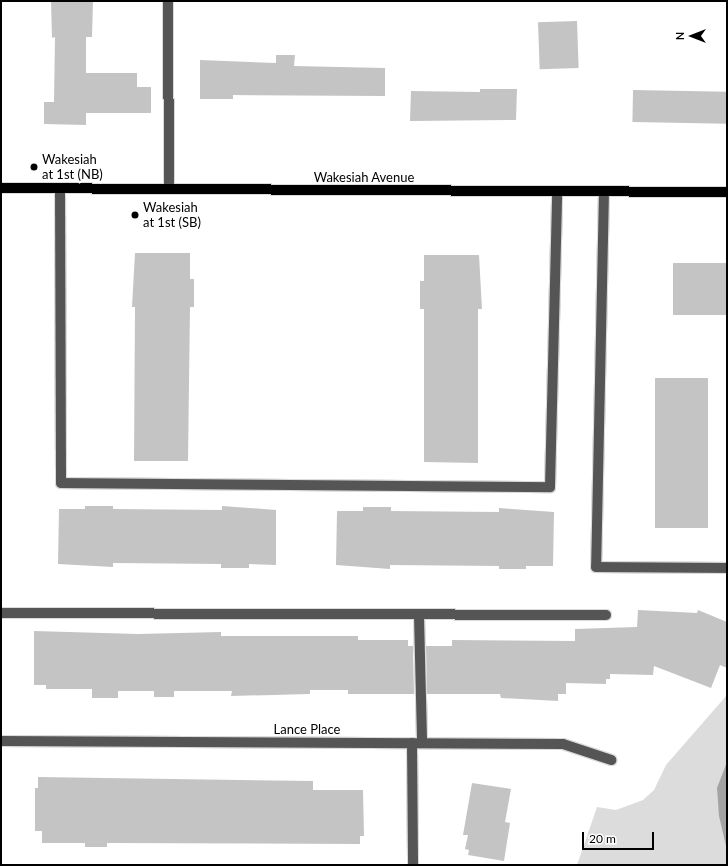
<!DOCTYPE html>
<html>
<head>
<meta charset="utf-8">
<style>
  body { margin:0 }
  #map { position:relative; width:728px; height:866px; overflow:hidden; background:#fff; font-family:Lato,sans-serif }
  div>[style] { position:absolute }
  .green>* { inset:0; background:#dcdcdc }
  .water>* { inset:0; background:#a3a3a3 }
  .building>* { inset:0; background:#c4c4c4; transform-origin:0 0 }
  .roads { filter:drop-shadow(1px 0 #dbdbdb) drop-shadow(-1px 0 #dbdbdb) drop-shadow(0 1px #dbdbdb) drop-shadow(0 -1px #dbdbdb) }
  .minor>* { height:10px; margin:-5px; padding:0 5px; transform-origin:5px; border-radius:5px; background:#555 }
  .major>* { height:10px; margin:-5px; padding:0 5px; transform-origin:5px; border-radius:5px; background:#000 }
  .dots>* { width:11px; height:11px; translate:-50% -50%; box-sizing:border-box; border:2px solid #fff; border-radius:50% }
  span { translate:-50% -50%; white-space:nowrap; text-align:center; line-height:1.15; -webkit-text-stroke:4px #fff; paint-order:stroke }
  .poi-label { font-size:13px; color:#000 }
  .left { translate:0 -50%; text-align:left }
  .street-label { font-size:13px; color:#000 }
  .frame { position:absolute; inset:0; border:2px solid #000; pointer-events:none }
  .north { position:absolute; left:672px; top:16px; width:40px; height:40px; -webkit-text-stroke:3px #fff; paint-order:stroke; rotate:270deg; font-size:11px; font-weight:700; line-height:16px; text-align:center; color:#000 }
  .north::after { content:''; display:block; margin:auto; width:14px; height:18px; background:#000; clip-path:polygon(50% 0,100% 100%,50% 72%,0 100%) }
  .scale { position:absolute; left:582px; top:832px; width:72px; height:18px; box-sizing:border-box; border:2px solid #000; border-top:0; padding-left:5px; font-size:12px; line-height:14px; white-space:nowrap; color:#000; -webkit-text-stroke:3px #fff; paint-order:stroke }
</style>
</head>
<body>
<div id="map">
  <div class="green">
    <div style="clip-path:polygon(727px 695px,727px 865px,577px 865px,597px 807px,616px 810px,643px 800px,654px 790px,666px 765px)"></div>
  </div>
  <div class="water">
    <div style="clip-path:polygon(727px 762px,727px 850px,719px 816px,717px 788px)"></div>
  </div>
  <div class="building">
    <div style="clip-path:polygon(51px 1px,93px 1px,92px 37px,86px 37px,86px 73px,137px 73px,137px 87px,151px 87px,151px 113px,86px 113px,86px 125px,44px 124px,44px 102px,54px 102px,55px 37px,52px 38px)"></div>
    <div style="left:577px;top:21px;width:47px;height:39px;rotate:88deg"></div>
    <div style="clip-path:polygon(276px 55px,295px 55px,294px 66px,385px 68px,385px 96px,233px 95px,233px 99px,200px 99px,200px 60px,276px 63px)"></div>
    <div style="clip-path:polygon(480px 89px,517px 89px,516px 120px,410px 121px,411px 91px,480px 92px)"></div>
    <div style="left:633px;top:90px;width:94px;height:32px;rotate:1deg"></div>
    <div style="clip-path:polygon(135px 253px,190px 253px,190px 279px,194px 279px,194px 307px,190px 307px,188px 461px,134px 461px,135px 307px,132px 307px)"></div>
    <div style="clip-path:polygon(424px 255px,479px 255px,482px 309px,478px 309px,478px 463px,424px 462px,424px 309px,420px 309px,420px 281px,424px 281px)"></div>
    <div style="left:673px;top:263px;width:54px;height:52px"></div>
    <div style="left:655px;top:378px;width:53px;height:150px"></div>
    <div style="clip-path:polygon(85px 506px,113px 506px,113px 509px,222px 510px,222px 506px,276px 510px,276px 565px,249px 564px,249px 568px,221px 568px,221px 564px,113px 563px,113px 567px,58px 564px,59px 509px,85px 509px)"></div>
    <div style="clip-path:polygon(363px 507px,391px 507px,391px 511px,499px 512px,499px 508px,554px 512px,553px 566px,526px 566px,526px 569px,499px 569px,499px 566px,390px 565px,390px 569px,336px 565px,337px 511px,363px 511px)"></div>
    <div style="clip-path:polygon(638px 610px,697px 613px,698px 610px,727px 622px,727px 668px,720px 665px,711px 688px,654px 666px,653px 675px,610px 674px,610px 679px,606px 679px,606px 684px,566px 683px,566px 694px,558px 694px,558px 701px,501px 698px,500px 694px,427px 694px,426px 646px,452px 646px,452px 640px,575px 641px,575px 629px,637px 627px)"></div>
    <div style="clip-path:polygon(34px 631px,138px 634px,221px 632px,221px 636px,358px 636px,358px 640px,408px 640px,408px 646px,413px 646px,414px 694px,348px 694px,348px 690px,310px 690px,310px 694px,231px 696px,232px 691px,174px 691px,174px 697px,154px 697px,154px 691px,118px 691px,118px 698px,92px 698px,92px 689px,46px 689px,46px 685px,34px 685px)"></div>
    <div style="clip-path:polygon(38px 777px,313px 781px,313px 790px,363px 790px,364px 836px,360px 836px,360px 844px,107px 843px,107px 847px,85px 847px,85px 843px,42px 843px,42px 831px,35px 831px,35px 788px,38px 788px)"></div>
    <div style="clip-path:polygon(472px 783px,511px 789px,505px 822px,510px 823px,504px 861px,468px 855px,469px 850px,465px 849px,468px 835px,463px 835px)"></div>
  </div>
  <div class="roads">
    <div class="minor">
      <div style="left:168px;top:1px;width:188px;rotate:89.7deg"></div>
      <div style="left:60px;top:188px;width:295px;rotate:89.8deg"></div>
      <div style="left:61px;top:483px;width:489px;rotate:0.5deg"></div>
      <div style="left:550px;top:487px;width:296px;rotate:-88.6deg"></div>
      <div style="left:604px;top:191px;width:376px;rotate:91.2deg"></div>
      <div style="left:596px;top:567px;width:131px;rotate:0.4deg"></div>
      <div style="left:1px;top:613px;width:605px;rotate:0.19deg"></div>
      <div style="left:419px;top:616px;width:127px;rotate:88.6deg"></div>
      <div style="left:1px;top:741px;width:562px;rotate:0.31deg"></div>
      <div style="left:563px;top:744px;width:51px;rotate:18.4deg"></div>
      <div style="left:412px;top:743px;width:122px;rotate:89.5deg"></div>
    </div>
    <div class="major">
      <div style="left:1px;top:188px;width:726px;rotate:0.32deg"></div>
    </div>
  </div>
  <div class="dots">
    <div style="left:34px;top:167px;background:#000"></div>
    <div style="left:135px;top:215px;background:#000"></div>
  </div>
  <div class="poi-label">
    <span class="left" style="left:42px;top:167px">Wakesiah<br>at 1st (NB)</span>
    <span class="left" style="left:143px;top:215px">Wakesiah<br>at 1st (SB)</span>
  </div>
  <div class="street-label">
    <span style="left:364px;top:177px">Wakesiah Avenue</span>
    <span style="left:307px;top:729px">Lance Place</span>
  </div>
  <div class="frame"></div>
  <div class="north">N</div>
  <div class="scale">20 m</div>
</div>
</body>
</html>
